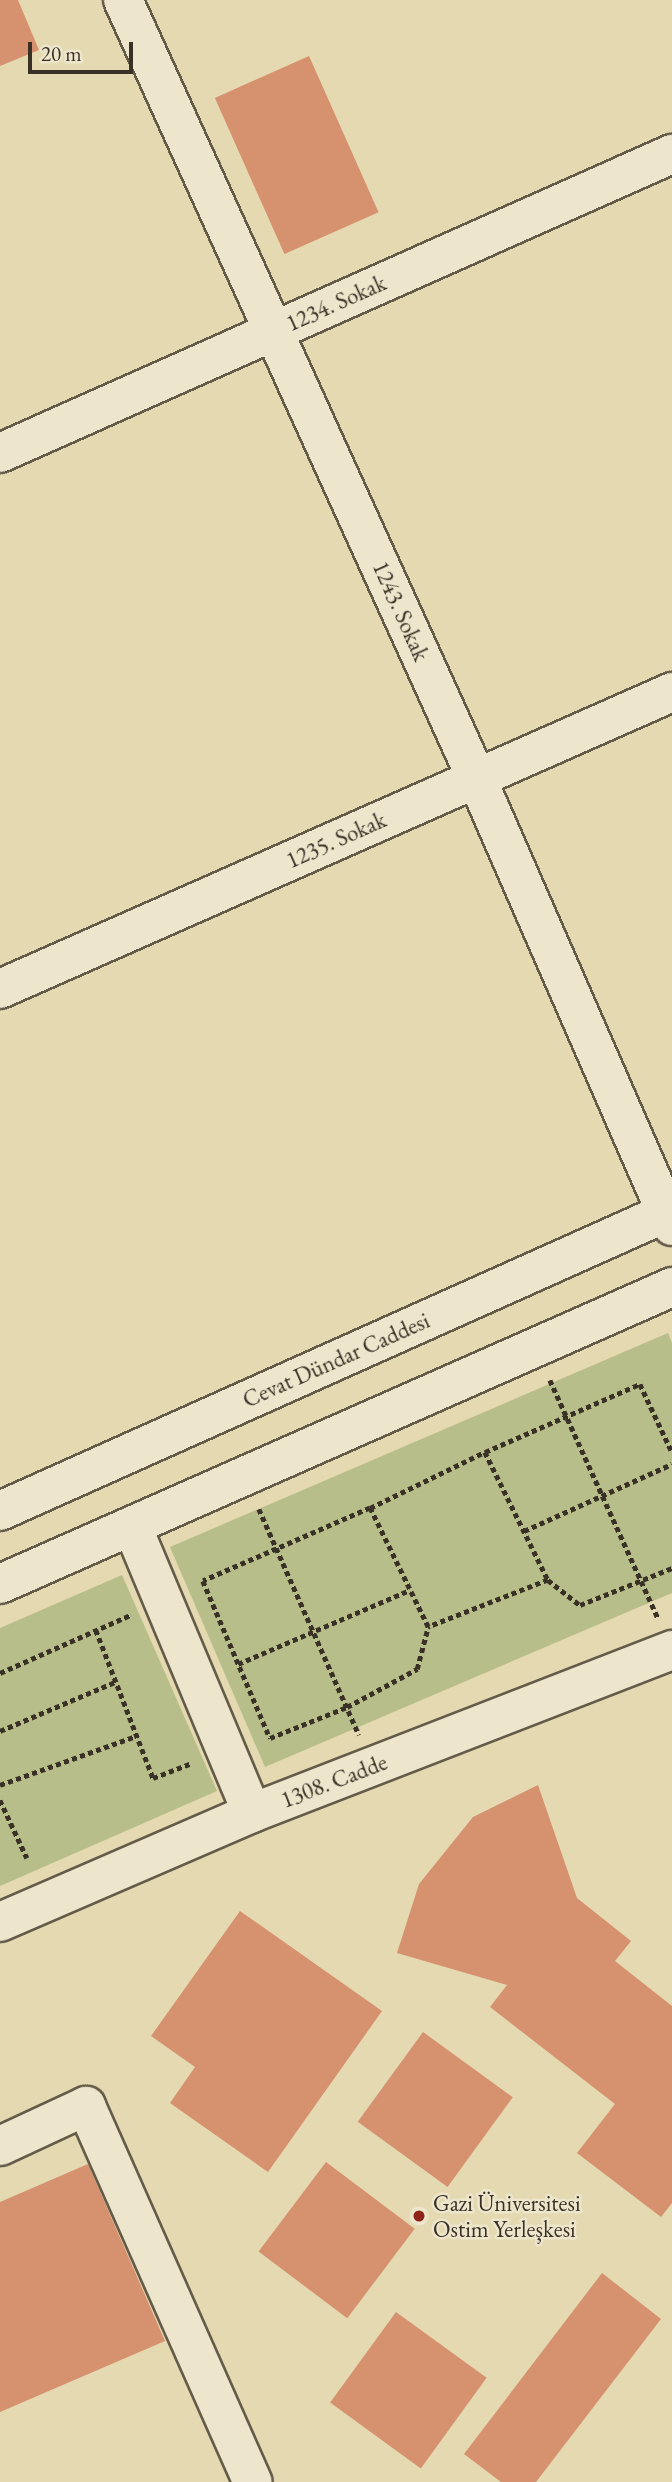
<!DOCTYPE html>
<html>
<head>
<meta charset="utf-8">
<style>
  body { margin:0 }
  #map { position:relative; width:672px; height:2482px; overflow:hidden; background:#e4d9b1; font-family:"EB Garamond",serif }
  div>[style] { position:absolute }
  .green>* { inset:0; background:#b8be89 }
  .building>* { inset:0; background:#d6916f; transform-origin:0 0 }
  .path>* { height:4.5px; margin-top:-2.25px; transform-origin:0; background:repeating-linear-gradient(90deg,#3a3126 0 5px,transparent 0 8.5px) }
  .roads { filter:drop-shadow(2px 0 #645b49) drop-shadow(-2px 0 #645b49) drop-shadow(0 2px #645b49) drop-shadow(0 -2px #645b49) }
  .minor>* { height:38px; margin:-19px; padding:0 19px; transform-origin:19px; border-radius:19px; background:#ede6cc }
  .dots>* { width:19px; height:19px; translate:-50% -50%; box-sizing:border-box; border:4px solid #ede6cc; border-radius:50% }
  span { translate:-50% -50%; white-space:nowrap; text-align:center; line-height:1.15; -webkit-text-stroke:5px #ede6cc; paint-order:stroke }
  .street-label { font-size:23px; color:#3a3126 }
  .poi-label { font-size:23px; color:#3a3126 }
  .left { translate:0 -50%; text-align:left }
  .scale { position:absolute; left:28px; top:42px; width:105px; height:32px; box-sizing:border-box; border:4px solid #3a3126; border-top:0; padding-left:9px; font-size:21px; line-height:24px; white-space:nowrap; color:#3a3126; -webkit-text-stroke:5px #ede6cc; paint-order:stroke }
</style>
</head>
<body>
<div id="map">
  <div class="green">
    <div style="clip-path:polygon(668px 1333px,672px 1343px,672px 1593px,265px 1767px,170px 1547px)"></div>
    <div style="clip-path:polygon(122px 1575px,217px 1791px,0 1886px,0 1628px)"></div>
  </div>
  <div class="building">
    <div style="clip-path:polygon(0 0,18px 0,39px 50px,0 66px)"></div>
    <div style="left:309px;top:56px;width:171px;height:103px;rotate:66deg"></div>
    <div style="clip-path:polygon(538px 1785px,577px 1898px,631px 1941px,615px 1961px,672px 2006px,672px 2203px,661px 2217px,577px 2153px,615px 2104px,490px 2007px,507px 1985px,397px 1953px,419px 1884px,473px 1817px)"></div>
    <div style="clip-path:polygon(240px 1911px,382px 2011px,268px 2172px,170px 2103px,195px 2067px,151px 2036px)"></div>
    <div style="left:423px;top:2032px;width:111px;height:111px;rotate:36deg"></div>
    <div style="left:326px;top:2162px;width:111px;height:112px;rotate:37deg"></div>
    <div style="clip-path:polygon(88px 2164px,165px 2341px,0 2412px,0 2202px)"></div>
    <div style="clip-path:polygon(602px 2273px,661px 2319px,536px 2482px,501px 2482px,464px 2454px)"></div>
    <div style="left:396px;top:2312px;width:112px;height:112px;rotate:36deg"></div>
  </div>
  <div class="path">
    <div style="left:550px;top:1380px;width:261px;rotate:65.6deg"></div>
    <div style="left:485px;top:1452px;width:169px;rotate:-23.7deg"></div>
    <div style="left:640px;top:1384px;width:75px;rotate:64.8deg"></div>
    <div style="left:370px;top:1508px;width:182px;rotate:156.4deg"></div>
    <div style="left:203px;top:1581px;width:171px;rotate:66.9deg"></div>
    <div style="left:270px;top:1738px;width:83px;rotate:-21.9deg"></div>
    <div style="left:347px;top:1707px;width:80px;rotate:-28.5deg"></div>
    <div style="left:417px;top:1669px;width:43px;rotate:-75.3deg"></div>
    <div style="left:259px;top:1509px;width:247px;rotate:66.1deg"></div>
    <div style="left:524px;top:1531px;width:162px;rotate:-24.4deg"></div>
    <div style="left:548px;top:1580px;width:129px;rotate:158.6deg"></div>
    <div style="left:428px;top:1627px;width:132px;rotate:-116deg"></div>
    <div style="left:370px;top:1508px;width:128px;rotate:-26deg"></div>
    <div style="left:485px;top:1452px;width:143px;rotate:63.8deg"></div>
    <div style="left:548px;top:1580px;width:41px;rotate:38deg"></div>
    <div style="left:580px;top:1605px;width:99px;rotate:-21.9deg"></div>
    <div style="left:96px;top:1630px;width:159px;rotate:68.9deg"></div>
    <div style="left:153px;top:1778px;width:42px;rotate:-21deg"></div>
    <div style="left:238px;top:1664px;width:187px;rotate:-23.3deg"></div>
    <div style="left:0;top:1673px;width:142px;rotate:-24deg"></div>
    <div style="left:0;top:1731px;width:125px;rotate:-23.1deg"></div>
    <div style="left:0;top:1785px;width:145px;rotate:-19.8deg"></div>
    <div style="left:0;top:1800px;width:64px;rotate:65deg"></div>
  </div>
  <div class="roads">
    <div class="minor">
      <div style="left:123px;top:0;width:853px;rotate:65.57deg"></div>
      <div style="left:476px;top:777px;width:490px;rotate:66.4deg"></div>
      <div style="left:0;top:453px;width:736px;rotate:-23.99deg"></div>
      <div style="left:0;top:989px;width:735px;rotate:-23.84deg"></div>
      <div style="left:0;top:1511px;width:736px;rotate:-24.13deg"></div>
      <div style="left:132px;top:1526px;width:311px;rotate:67.3deg"></div>
      <div style="left:0;top:1584px;width:735px;rotate:-23.84deg"></div>
      <div style="left:0;top:1922px;width:275px;rotate:-23.4deg"></div>
      <div style="left:252px;top:1813px;width:451px;rotate:-21.2deg"></div>
      <div style="left:0;top:2146px;width:95px;rotate:-24.9deg"></div>
      <div style="left:86px;top:2106px;width:411px;rotate:66.1deg"></div>
    </div>
  </div>
  <div class="dots">
    <div style="left:419px;top:2216px;background:#8f2418"></div>
  </div>
  <div class="street-label">
    <span style="left:336px;top:303px;rotate:-24deg">1234. Sokak</span>
    <span style="left:401px;top:611px;rotate:66deg">1243. Sokak</span>
    <span style="left:336px;top:840px;rotate:-24deg">1235. Sokak</span>
    <span style="left:336px;top:1360px;rotate:-24deg">Cevat Dündar Caddesi</span>
    <span style="left:334px;top:1781px;rotate:-21deg">1308. Cadde</span>
  </div>
  <div class="poi-label">
    <span class="left" style="left:433px;top:2216px">Gazi Üniversitesi<br>Ostim Yerleşkesi</span>
  </div>
  <div class="scale">20 m</div>
</div>
</body>
</html>
